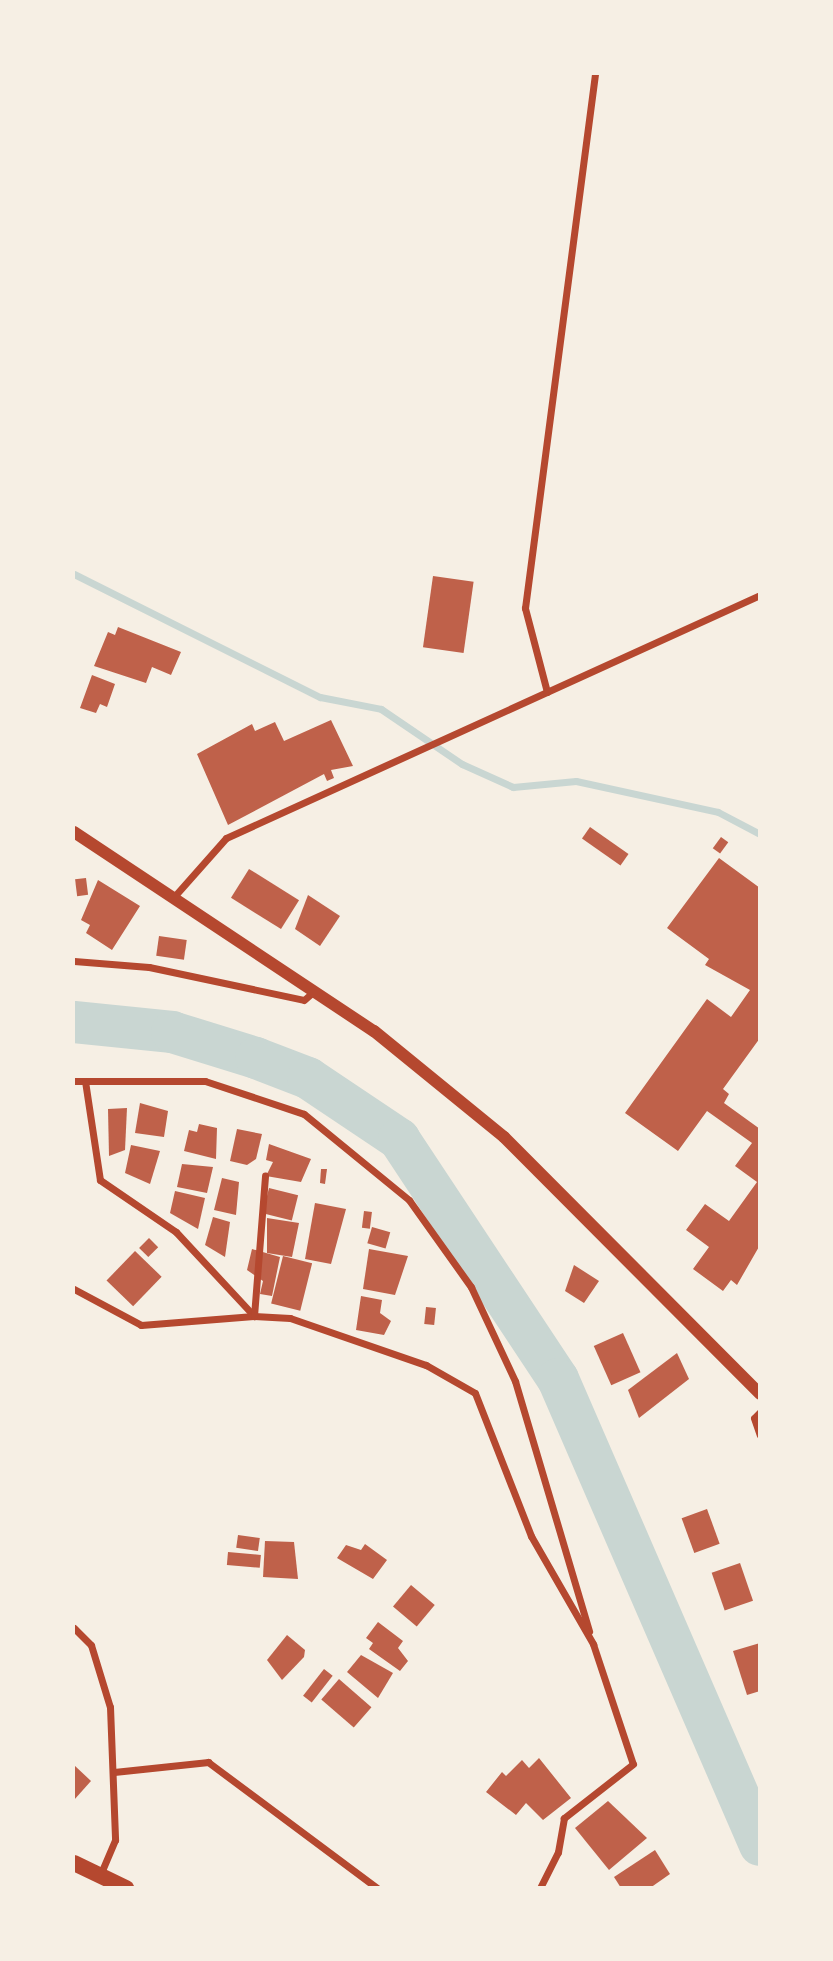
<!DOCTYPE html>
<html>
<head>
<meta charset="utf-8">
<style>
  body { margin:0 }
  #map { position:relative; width:833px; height:1961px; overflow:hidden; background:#f6efe4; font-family:"Varela Round",sans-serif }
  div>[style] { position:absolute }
  .stream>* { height:7px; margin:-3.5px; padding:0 3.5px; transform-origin:3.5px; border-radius:3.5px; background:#c9d6d2 }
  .river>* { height:42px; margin:-21px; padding:0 21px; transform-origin:21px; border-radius:21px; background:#c9d6d2 }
  .building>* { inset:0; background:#bf614a; transform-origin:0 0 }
  .minor>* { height:7px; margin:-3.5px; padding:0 3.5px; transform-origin:3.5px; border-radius:3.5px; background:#b5482f }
  .tertiary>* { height:12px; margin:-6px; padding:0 6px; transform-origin:6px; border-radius:6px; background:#b5482f }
  .trunk>* { height:16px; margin:-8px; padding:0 8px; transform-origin:8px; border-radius:8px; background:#b5482f }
  span { translate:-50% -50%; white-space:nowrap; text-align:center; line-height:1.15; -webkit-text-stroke:5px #f6efe4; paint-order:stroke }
  .frame { position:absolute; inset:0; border:75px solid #f6efe4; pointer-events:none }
</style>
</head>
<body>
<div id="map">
  <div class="stream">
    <div style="left:74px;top:574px;width:275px;rotate:26.6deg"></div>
    <div style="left:320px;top:697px;width:62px;rotate:11.1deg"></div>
    <div style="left:381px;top:709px;width:98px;rotate:34.2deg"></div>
    <div style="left:462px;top:764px;width:56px;rotate:24.3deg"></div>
    <div style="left:513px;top:787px;width:63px;rotate:-5.4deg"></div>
    <div style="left:576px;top:781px;width:145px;rotate:12.3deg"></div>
    <div style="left:718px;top:812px;width:47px;rotate:27.6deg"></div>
  </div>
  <div class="river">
    <div style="left:74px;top:1022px;width:99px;rotate:5.8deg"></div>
    <div style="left:172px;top:1032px;width:88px;rotate:17.2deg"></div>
    <div style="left:256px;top:1058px;width:56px;rotate:21deg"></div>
    <div style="left:308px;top:1078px;width:110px;rotate:33.8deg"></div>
    <div style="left:399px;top:1139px;width:288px;rotate:56.5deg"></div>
    <div style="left:558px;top:1379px;width:508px;rotate:66.56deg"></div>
  </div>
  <div class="building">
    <div style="left:433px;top:576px;width:41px;height:72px;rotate:8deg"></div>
    <div style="clip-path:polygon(118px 627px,181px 652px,171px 675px,152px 667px,146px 683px,94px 666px,108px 632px,115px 635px)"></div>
    <div style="clip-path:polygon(92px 675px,115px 684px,107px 707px,100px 704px,96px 713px,80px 708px)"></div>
    <div style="clip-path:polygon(331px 720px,353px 766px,331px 770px,334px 778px,327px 781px,324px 774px,228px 825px,197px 754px,252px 724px,255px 731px,275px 722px,284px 741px)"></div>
    <div style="left:590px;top:827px;width:47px;height:14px;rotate:35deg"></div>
    <div style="left:721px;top:837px;width:9px;height:14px;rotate:36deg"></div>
    <div style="clip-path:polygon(719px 858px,760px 888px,760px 1038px,723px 1089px,729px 1094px,724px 1103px,760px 1129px,760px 1245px,737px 1285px,731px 1280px,723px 1291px,693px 1269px,709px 1247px,686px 1230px,705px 1204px,729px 1221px,757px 1182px,735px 1166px,752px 1143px,707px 1111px,678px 1151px,625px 1113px,707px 999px,731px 1017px,750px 990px,705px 965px,709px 959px,667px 928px)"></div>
    <div style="left:249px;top:869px;width:59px;height:34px;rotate:32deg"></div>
    <div style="left:86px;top:878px;width:17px;height:11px;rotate:83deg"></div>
    <div style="clip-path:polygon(98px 880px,140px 906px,112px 950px,86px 933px,90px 925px,81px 920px)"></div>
    <div style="clip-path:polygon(308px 895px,340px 916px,320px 946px,295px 929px)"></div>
    <div style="left:159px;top:936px;width:28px;height:20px;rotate:8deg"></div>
    <div style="clip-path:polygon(140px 1103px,168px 1111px,164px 1137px,135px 1133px)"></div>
    <div style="clip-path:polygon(127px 1108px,125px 1150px,109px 1156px,108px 1109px)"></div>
    <div style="clip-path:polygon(199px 1124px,217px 1128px,216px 1159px,184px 1151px,189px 1130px,197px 1132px)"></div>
    <div style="clip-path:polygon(237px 1129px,262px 1134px,256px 1159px,247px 1165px,230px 1161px)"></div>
    <div style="clip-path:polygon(269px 1144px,311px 1159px,301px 1182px,266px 1176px,273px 1162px,266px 1160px)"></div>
    <div style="clip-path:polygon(131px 1145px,160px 1151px,150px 1184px,125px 1173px)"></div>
    <div style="clip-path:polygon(182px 1164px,213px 1167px,207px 1193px,177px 1187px)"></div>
    <div style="clip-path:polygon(321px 1169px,327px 1169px,325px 1184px,320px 1183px)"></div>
    <div style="clip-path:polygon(222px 1178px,239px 1182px,236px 1215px,214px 1210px)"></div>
    <div style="left:269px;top:1188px;width:30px;height:26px;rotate:14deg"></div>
    <div style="clip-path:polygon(175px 1191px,205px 1198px,198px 1229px,170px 1213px)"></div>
    <div style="clip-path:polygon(315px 1203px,346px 1209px,331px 1264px,305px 1259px)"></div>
    <div style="left:364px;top:1211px;width:8px;height:17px;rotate:7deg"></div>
    <div style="clip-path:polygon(213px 1217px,230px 1222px,225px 1257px,205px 1245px)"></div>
    <div style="clip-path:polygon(267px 1218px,299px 1223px,292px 1257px,267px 1253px)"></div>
    <div style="left:372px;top:1227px;width:19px;height:17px;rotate:16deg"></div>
    <div style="left:149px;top:1238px;width:13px;height:14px;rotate:45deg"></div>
    <div style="clip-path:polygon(252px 1249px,280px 1257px,272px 1296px,260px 1294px,263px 1281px,247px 1270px)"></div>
    <div style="clip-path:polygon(369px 1249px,408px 1256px,395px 1295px,363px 1289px)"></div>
    <div style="left:135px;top:1251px;width:37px;height:41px;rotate:44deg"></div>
    <div style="left:283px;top:1256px;width:30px;height:49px;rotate:14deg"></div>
    <div style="clip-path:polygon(574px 1265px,599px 1281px,584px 1303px,565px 1291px)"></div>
    <div style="clip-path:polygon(361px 1296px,382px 1300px,380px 1313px,391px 1321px,384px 1335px,356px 1330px)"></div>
    <div style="left:426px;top:1307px;width:10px;height:17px;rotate:6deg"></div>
    <div style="left:623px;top:1333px;width:43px;height:32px;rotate:66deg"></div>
    <div style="clip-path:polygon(677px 1353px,689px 1379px,639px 1418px,628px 1390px)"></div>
    <div style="left:707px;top:1509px;width:37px;height:27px;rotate:70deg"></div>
    <div style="left:238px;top:1535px;width:22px;height:13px;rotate:8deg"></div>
    <div style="clip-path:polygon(265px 1541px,294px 1542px,298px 1579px,263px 1577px)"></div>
    <div style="clip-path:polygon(365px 1544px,387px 1560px,373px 1579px,337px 1558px,346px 1545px,361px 1550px)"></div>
    <div style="left:228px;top:1552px;width:33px;height:13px;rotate:5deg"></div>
    <div style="left:740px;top:1563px;width:40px;height:30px;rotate:71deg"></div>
    <div style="left:411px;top:1585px;width:31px;height:28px;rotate:40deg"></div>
    <div style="clip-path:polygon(378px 1622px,403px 1641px,398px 1648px,408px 1661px,400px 1671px,369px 1649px,373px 1643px,366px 1638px)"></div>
    <div style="clip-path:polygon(287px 1635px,305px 1650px,304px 1657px,282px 1680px,267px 1660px)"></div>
    <div style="clip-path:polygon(760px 1643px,760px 1691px,747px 1695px,733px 1651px)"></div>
    <div style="clip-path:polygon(361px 1655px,393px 1673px,378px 1698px,347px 1672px)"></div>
    <div style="left:324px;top:1669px;width:11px;height:34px;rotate:38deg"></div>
    <div style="left:339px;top:1679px;width:43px;height:27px;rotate:41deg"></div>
    <div style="clip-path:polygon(539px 1758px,571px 1798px,543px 1820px,526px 1803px,516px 1815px,486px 1792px,502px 1772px,506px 1776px,522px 1760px,529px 1768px)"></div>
    <div style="clip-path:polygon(74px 1765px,91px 1781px,74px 1800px)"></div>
    <div style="clip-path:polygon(608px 1801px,647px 1838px,609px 1870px,575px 1828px)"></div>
    <div style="clip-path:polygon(655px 1850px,670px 1874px,650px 1888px,621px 1888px,614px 1877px)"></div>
  </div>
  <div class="minor">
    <div style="left:547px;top:692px;width:87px;rotate:-104.7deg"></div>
    <div style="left:525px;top:608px;width:539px;rotate:-82.53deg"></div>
    <div style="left:172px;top:899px;width:81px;rotate:-48.5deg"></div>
    <div style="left:226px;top:838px;width:587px;rotate:-24.47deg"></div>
    <div style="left:74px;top:961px;width:75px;rotate:4.6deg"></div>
    <div style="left:149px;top:967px;width:158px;rotate:12deg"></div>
    <div style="left:304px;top:1000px;width:13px;rotate:-42deg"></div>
    <div style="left:74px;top:1081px;width:131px"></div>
    <div style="left:205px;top:1081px;width:104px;rotate:18.4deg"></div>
    <div style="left:304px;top:1114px;width:136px;rotate:39.3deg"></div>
    <div style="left:409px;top:1200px;width:107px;rotate:54.5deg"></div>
    <div style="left:471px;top:1287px;width:104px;rotate:64.9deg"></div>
    <div style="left:515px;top:1381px;width:261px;rotate:73.5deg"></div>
    <div style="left:85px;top:1081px;width:100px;rotate:81.4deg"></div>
    <div style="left:100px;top:1180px;width:92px;rotate:34.4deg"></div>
    <div style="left:176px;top:1232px;width:115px;rotate:47.1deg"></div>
    <div style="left:254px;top:1316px;width:36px;rotate:3deg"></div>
    <div style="left:290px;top:1318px;width:144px;rotate:19.1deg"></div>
    <div style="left:426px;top:1365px;width:56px;rotate:29.7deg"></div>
    <div style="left:475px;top:1393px;width:154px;rotate:68.6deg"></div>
    <div style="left:531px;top:1536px;width:125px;rotate:60.1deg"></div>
    <div style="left:593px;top:1644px;width:126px;rotate:71.6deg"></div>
    <div style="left:633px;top:1764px;width:88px;rotate:142deg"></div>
    <div style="left:564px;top:1818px;width:35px;rotate:100deg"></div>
    <div style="left:558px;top:1852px;width:40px;rotate:116.6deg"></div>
    <div style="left:74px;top:1289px;width:76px;rotate:28.2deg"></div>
    <div style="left:141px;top:1325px;width:113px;rotate:-4.6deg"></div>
    <div style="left:254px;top:1316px;width:141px;rotate:-85.5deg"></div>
    <div style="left:760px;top:1412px;width:8px;rotate:135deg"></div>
    <div style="left:754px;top:1418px;width:18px;rotate:71deg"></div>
    <div style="left:74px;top:1628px;width:24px;rotate:45deg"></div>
    <div style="left:91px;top:1645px;width:65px;rotate:73deg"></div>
    <div style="left:110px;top:1707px;width:133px;rotate:87.8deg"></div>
    <div style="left:115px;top:1840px;width:36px;rotate:113deg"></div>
    <div style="left:114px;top:1772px;width:95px;rotate:-6.1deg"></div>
    <div style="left:208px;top:1762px;width:211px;rotate:36.7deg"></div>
  </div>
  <div class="tertiary">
    <div style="left:74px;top:832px;width:360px;rotate:33.6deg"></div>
    <div style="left:374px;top:1031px;width:168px;rotate:39.2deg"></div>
    <div style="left:504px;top:1137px;width:363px;rotate:45.1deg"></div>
  </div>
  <div class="trunk">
    <div style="left:74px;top:1863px;width:58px;rotate:25.7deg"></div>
  </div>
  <div class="frame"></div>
</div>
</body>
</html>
